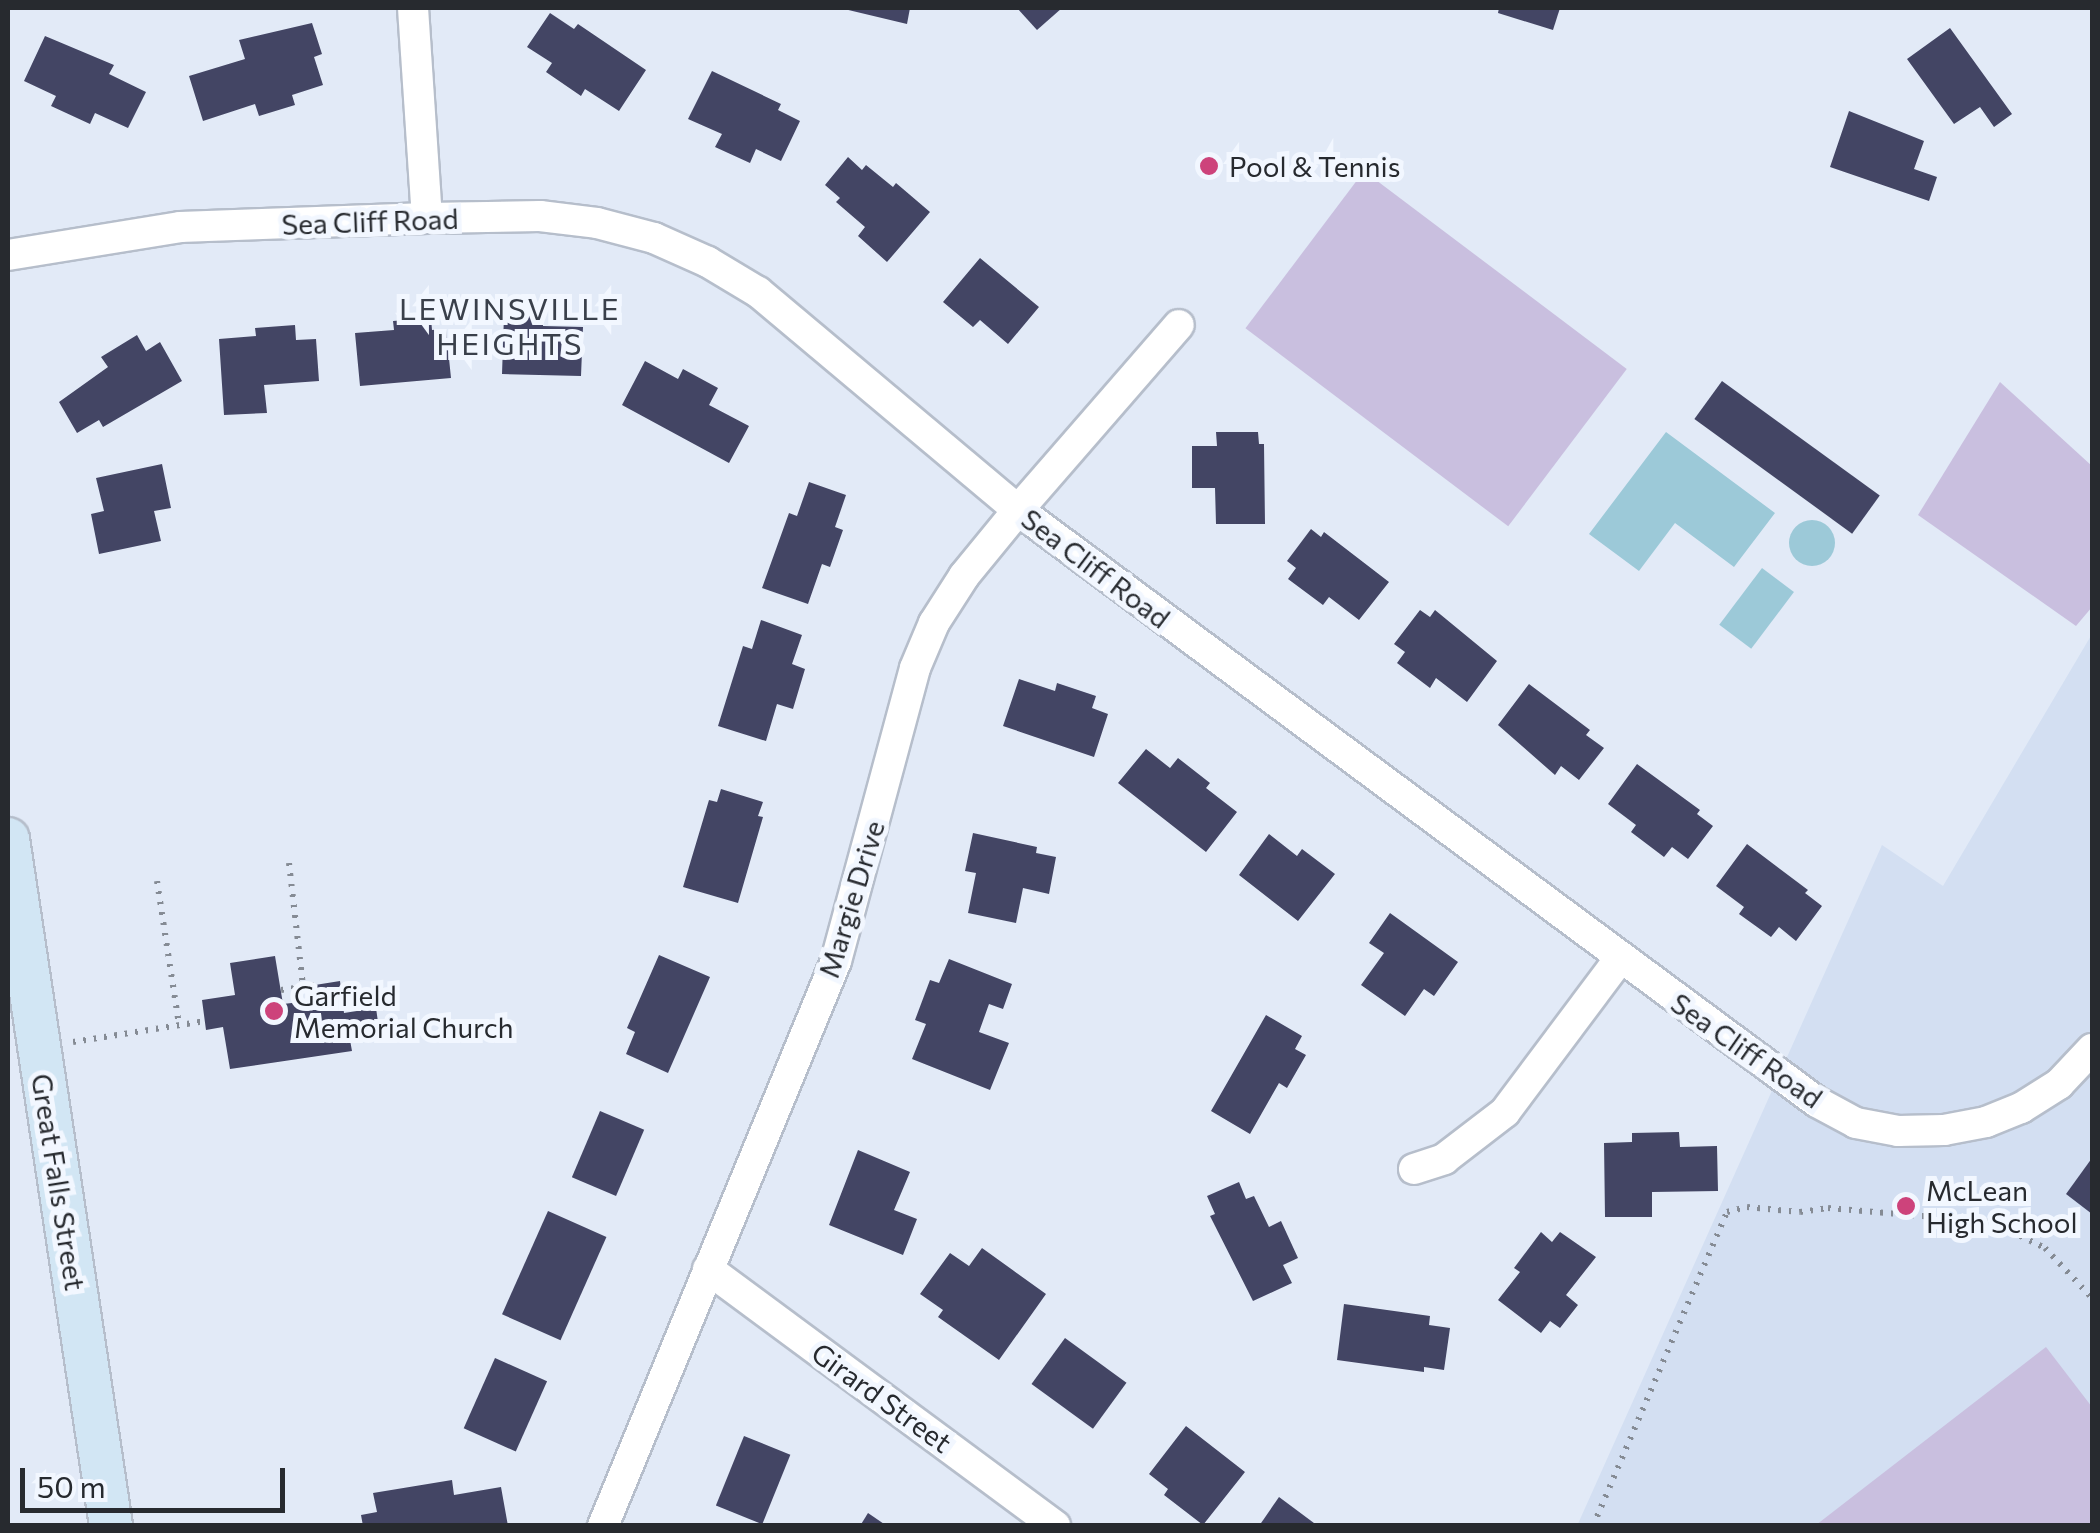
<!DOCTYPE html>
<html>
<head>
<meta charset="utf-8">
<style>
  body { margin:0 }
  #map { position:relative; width:2100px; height:1533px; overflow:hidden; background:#e2eaf7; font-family:Commissioner,sans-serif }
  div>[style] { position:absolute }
  .built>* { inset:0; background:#d3dff2 }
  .green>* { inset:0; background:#c9bfdf; transform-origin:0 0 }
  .water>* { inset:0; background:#9cc9d8; transform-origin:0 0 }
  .round { border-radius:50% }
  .building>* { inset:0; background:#434564; transform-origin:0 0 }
  .path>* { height:6px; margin-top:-3px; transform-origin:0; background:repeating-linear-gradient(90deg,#858b94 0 2.5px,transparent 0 10.5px) }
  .roads { filter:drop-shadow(2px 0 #b6becb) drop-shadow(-2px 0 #b6becb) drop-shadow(0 2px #b6becb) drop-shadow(0 -2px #b6becb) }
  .street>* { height:30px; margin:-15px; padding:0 15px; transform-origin:15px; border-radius:15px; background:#fff }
  .secondary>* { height:42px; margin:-21px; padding:0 21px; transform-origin:21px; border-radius:21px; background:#d2e6f4 }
  .dots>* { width:28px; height:28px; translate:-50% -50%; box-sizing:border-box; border:5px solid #f2f7ff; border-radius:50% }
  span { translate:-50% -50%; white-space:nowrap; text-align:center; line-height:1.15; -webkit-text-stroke:10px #f2f7ff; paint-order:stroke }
  .poi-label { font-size:28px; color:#272a2f }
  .left { translate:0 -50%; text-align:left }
  .street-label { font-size:28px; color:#272a2f }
  .neighbourhood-label { font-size:30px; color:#3a404b; letter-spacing:2.5px }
  .frame { position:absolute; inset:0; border:10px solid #272a2f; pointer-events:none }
  .scale { position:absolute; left:20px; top:1468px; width:265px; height:45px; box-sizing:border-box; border:5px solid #272a2f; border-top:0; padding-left:12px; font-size:30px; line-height:35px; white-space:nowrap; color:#272a2f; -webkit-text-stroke:8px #f2f7ff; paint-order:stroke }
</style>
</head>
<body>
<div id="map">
  <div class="built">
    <div style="clip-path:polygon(2092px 634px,2092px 1525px,1577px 1526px,1882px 845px,1943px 886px)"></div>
  </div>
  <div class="green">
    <div style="left:1364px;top:171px;width:329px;height:197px;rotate:37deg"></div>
    <div style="clip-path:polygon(2000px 382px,2092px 466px,2092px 607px,2076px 626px,1918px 515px)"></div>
    <div style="clip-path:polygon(2046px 1347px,2092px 1407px,2092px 1525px,1816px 1525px)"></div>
  </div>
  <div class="water">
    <div style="clip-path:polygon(1666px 432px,1775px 513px,1734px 567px,1675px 523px,1639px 571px,1589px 534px)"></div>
    <div class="round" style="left:1789px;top:520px;width:46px;height:46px"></div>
    <div style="left:1762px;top:568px;width:40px;height:71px;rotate:37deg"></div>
  </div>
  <div class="building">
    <div style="clip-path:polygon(840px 8px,910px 8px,907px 24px)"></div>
    <div style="clip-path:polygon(1017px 8px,1062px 8px,1037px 30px)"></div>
    <div style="clip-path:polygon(1499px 8px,1560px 8px,1553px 30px,1498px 13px)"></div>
    <div style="clip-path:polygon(550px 13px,574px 29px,578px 24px,646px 70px,619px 111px,585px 89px,581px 96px,546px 72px,552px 63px,527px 47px)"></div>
    <div style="clip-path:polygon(312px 23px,322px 54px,314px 57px,323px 85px,292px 95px,295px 105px,259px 116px,255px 104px,203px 121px,189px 76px,245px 59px,239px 40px)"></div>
    <div style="clip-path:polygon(1950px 28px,2012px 114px,1994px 127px,1980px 107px,1954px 124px,1907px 59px)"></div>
    <div style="clip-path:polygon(45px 36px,114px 65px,109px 74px,146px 92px,128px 128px,95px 113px,90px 124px,51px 106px,56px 96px,24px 81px)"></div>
    <div style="clip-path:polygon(712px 71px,781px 104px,778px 110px,800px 121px,781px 161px,756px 149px,750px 163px,715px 147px,722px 134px,688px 119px)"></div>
    <div style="clip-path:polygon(1849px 111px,1924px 141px,1914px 169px,1937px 177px,1929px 201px,1830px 167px)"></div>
    <div style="clip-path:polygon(848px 157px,862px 170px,866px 165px,893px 187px,896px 183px,930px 212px,887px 262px,858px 236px,865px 227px,836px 202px,840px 198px,825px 185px)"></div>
    <div style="clip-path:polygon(980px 258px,1039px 307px,1008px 344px,980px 320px,973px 327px,943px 302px)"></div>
    <div style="clip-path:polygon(504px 315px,543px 316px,543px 326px,583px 327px,581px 376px,502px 374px)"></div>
    <div style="clip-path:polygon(431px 318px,432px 330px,446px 329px,451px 378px,360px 386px,355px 333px,394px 330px,393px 321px)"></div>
    <div style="clip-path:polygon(295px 325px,296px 340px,316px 339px,319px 381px,264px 385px,267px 413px,224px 415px,219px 339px,256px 336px,255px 328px)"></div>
    <div style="clip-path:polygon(137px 335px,146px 351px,160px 342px,182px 381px,103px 427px,99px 420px,77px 433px,59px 402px,108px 367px,101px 357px)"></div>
    <div style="clip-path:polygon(645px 361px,678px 379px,683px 369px,718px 388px,709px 405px,749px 426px,729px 463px,622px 405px)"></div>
    <div style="left:1722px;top:381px;width:195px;height:47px;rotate:36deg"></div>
    <div style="clip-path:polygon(1216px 432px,1258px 432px,1259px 444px,1264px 444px,1265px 524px,1216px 524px,1215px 488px,1192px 488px,1192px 446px,1217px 446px)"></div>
    <div style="clip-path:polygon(162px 464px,171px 508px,154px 511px,161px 541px,99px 554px,91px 514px,104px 511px,96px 478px)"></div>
    <div style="clip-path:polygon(809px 482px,846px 495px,835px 527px,843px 530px,830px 567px,822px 564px,808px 604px,762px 588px,789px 513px,797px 516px)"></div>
    <div style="clip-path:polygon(1311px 529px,1321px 537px,1324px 532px,1389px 582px,1359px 620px,1329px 597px,1323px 605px,1288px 579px,1296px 568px,1287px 561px)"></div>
    <div style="clip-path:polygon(1420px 610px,1430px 617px,1435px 610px,1497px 661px,1467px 702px,1436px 678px,1430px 688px,1397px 663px,1405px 652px,1394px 644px)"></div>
    <div style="clip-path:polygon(761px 620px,802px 635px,792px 664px,805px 669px,793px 709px,777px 704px,766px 741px,718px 726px,743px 646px,752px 649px)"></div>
    <div style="clip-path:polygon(1019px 679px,1055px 691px,1057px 683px,1096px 696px,1092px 708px,1108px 714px,1094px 757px,1003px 726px)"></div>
    <div style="clip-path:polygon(1529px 684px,1590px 730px,1586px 735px,1604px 748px,1579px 780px,1561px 766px,1555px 775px,1498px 725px)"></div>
    <div style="clip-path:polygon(1146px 749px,1170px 768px,1178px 758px,1210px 783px,1206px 788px,1237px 812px,1206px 852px,1118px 783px)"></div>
    <div style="clip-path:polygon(1637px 764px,1700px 810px,1697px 814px,1713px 826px,1688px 859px,1672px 847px,1664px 857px,1631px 832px,1636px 825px,1608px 804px)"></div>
    <div style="clip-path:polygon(721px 789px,763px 802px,758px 816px,763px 817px,738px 903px,683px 887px,709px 800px,717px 802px)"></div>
    <div style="clip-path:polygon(973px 833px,1037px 847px,1036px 853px,1056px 857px,1049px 894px,1023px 888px,1016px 923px,968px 913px,976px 873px,965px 871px)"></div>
    <div style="clip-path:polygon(1269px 834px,1297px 856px,1302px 849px,1335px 874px,1298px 921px,1239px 875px)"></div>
    <div style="clip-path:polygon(1747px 844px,1808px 890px,1805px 893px,1822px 906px,1796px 941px,1779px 927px,1771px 937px,1739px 914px,1744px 907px,1716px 886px)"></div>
    <div style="clip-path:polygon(1390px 913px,1458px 962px,1434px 996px,1424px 989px,1405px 1016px,1361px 985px,1384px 953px,1369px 943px)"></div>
    <div style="clip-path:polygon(659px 955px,710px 977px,668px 1073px,626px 1054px,635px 1032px,627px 1028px)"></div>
    <div style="clip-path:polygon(275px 956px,283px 1004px,318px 1000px,315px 985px,340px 981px,344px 1013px,376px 1008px,380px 1036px,350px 1040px,352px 1051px,230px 1069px,223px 1027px,206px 1030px,202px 1000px,235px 995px,230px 963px)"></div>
    <div style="clip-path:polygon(949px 959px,1012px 984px,1003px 1009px,989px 1004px,979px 1032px,1009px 1043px,990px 1090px,912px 1059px,926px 1024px,915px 1020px,930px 980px,939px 983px)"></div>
    <div style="clip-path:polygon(1266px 1015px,1302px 1036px,1295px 1049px,1306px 1055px,1287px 1088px,1279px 1083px,1250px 1134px,1211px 1111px)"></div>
    <div style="left:600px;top:1111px;width:48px;height:72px;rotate:23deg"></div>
    <div style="clip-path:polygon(1679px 1132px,1680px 1147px,1717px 1146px,1718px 1191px,1652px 1192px,1652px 1217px,1605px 1217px,1604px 1143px,1632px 1142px,1632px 1133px)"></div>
    <div style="clip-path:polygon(858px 1150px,910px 1172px,894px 1210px,917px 1219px,903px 1255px,829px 1225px)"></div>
    <div style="clip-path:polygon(2092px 1158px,2092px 1214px,2066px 1194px)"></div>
    <div style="clip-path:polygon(1239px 1182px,1246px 1199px,1254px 1196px,1269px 1227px,1281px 1221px,1298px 1258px,1283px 1265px,1292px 1283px,1253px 1301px,1210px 1216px,1215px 1214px,1207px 1196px)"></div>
    <div style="left:548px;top:1211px;width:64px;height:113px;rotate:24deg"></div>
    <div style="clip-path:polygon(1541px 1232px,1552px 1242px,1560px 1232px,1596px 1257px,1566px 1295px,1578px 1305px,1560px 1328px,1550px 1321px,1541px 1333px,1498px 1300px,1520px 1272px,1514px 1268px)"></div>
    <div style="clip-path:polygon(982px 1248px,1046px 1294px,999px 1360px,938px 1317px,943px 1310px,920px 1294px,950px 1253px,969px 1266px)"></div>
    <div style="clip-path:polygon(1344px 1304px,1430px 1316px,1429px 1325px,1450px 1328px,1444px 1370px,1424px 1367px,1424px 1372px,1337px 1360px)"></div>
    <div style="left:1065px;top:1338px;width:76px;height:57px;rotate:36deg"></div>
    <div style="left:495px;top:1358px;width:57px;height:77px;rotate:24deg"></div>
    <div style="clip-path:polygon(1186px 1426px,1245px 1472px,1203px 1525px,1164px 1495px,1168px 1489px,1149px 1474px)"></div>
    <div style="left:744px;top:1436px;width:50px;height:75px;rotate:22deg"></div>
    <div style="clip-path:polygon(452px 1480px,454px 1495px,501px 1487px,508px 1526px,363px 1526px,361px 1515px,377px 1512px,373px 1493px)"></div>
    <div style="clip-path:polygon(1279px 1497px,1318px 1526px,1259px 1526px)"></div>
    <div style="clip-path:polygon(868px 1513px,887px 1526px,860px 1526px)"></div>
  </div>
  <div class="path">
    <div style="left:289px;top:863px;width:124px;rotate:83.5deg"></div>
    <div style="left:157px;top:881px;width:146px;rotate:81.3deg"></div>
    <div style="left:281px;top:990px;width:34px;rotate:-8deg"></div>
    <div style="left:73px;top:1042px;width:134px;rotate:-9deg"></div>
    <div style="left:1593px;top:1526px;width:341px;rotate:-66.9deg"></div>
    <div style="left:1727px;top:1212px;width:21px;rotate:-14deg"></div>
    <div style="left:1747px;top:1207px;width:53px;rotate:5.4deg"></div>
    <div style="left:1800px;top:1212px;width:28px;rotate:-8deg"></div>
    <div style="left:1828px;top:1208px;width:165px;rotate:4.9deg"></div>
    <div style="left:1992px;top:1222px;width:59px;rotate:26.1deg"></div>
    <div style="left:2045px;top:1248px;width:69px;rotate:46.8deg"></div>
  </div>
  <div class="roads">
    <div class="street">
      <div style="left:413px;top:8px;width:210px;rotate:86.2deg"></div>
      <div style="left:8px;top:255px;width:174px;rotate:-9.2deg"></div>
      <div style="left:180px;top:227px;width:247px;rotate:-2.1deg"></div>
      <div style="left:427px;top:218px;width:113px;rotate:-1deg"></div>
      <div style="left:540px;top:216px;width:57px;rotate:7deg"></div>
      <div style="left:597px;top:223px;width:59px;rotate:14.7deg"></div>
      <div style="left:654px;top:238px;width:59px;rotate:24deg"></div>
      <div style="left:708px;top:262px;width:58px;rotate:31deg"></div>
      <div style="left:758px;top:292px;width:339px;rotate:40deg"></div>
      <div style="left:1018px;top:510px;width:994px;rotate:36.54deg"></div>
      <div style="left:1817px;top:1102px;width:44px;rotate:28.3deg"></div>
      <div style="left:1856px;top:1123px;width:43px;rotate:10.8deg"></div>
      <div style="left:1898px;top:1131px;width:46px;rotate:-1.2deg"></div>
      <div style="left:1944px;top:1130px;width:43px;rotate:-10.8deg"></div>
      <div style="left:1986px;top:1122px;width:38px;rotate:-22deg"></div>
      <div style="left:2021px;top:1108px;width:45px;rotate:-32.3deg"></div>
      <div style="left:2059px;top:1084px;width:48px;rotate:-46.7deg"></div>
      <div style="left:1414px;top:1169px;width:32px;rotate:-18deg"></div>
      <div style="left:1444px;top:1159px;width:77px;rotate:-37.6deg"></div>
      <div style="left:1505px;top:1112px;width:192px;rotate:-53.2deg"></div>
      <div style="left:708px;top:1269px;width:432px;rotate:36.5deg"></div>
      <div style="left:603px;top:1526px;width:611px;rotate:-67.59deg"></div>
      <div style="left:836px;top:961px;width:303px;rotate:-74.9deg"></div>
      <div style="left:915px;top:668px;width:49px;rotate:-67.1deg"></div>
      <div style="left:934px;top:623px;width:56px;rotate:-57.4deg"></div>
      <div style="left:964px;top:576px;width:85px;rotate:-50.7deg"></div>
      <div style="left:1018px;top:510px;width:245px;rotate:-49deg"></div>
    </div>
    <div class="secondary">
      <div style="left:8px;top:839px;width:695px;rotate:81.47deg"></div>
    </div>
  </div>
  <div class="dots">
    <div style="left:1209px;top:166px;background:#cd437b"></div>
    <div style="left:274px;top:1011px;background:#cd437b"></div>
    <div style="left:1906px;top:1206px;background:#cd437b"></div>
  </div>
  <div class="poi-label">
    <span class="left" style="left:1229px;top:166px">Pool &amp; Tennis</span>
    <span class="left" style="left:294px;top:1011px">Garfield<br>Memorial Church</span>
    <span class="left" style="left:1926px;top:1206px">McLean<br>High School</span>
  </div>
  <div class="street-label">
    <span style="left:370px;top:221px;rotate:-2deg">Sea Cliff Road</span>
    <span style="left:1096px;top:568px;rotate:37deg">Sea Cliff Road</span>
    <span style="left:851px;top:899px;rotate:-73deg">Margie Drive</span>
    <span style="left:1747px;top:1050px;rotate:35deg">Sea Cliff Road</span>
    <span style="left:59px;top:1182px;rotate:81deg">Great Falls Street</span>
    <span style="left:882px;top:1397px;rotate:36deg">Girard Street</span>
  </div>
  <div class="neighbourhood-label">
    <span style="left:510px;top:325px">LEWINSVILLE<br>HEIGHTS</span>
  </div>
  <div class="frame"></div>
  <div class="scale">50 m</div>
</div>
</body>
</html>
